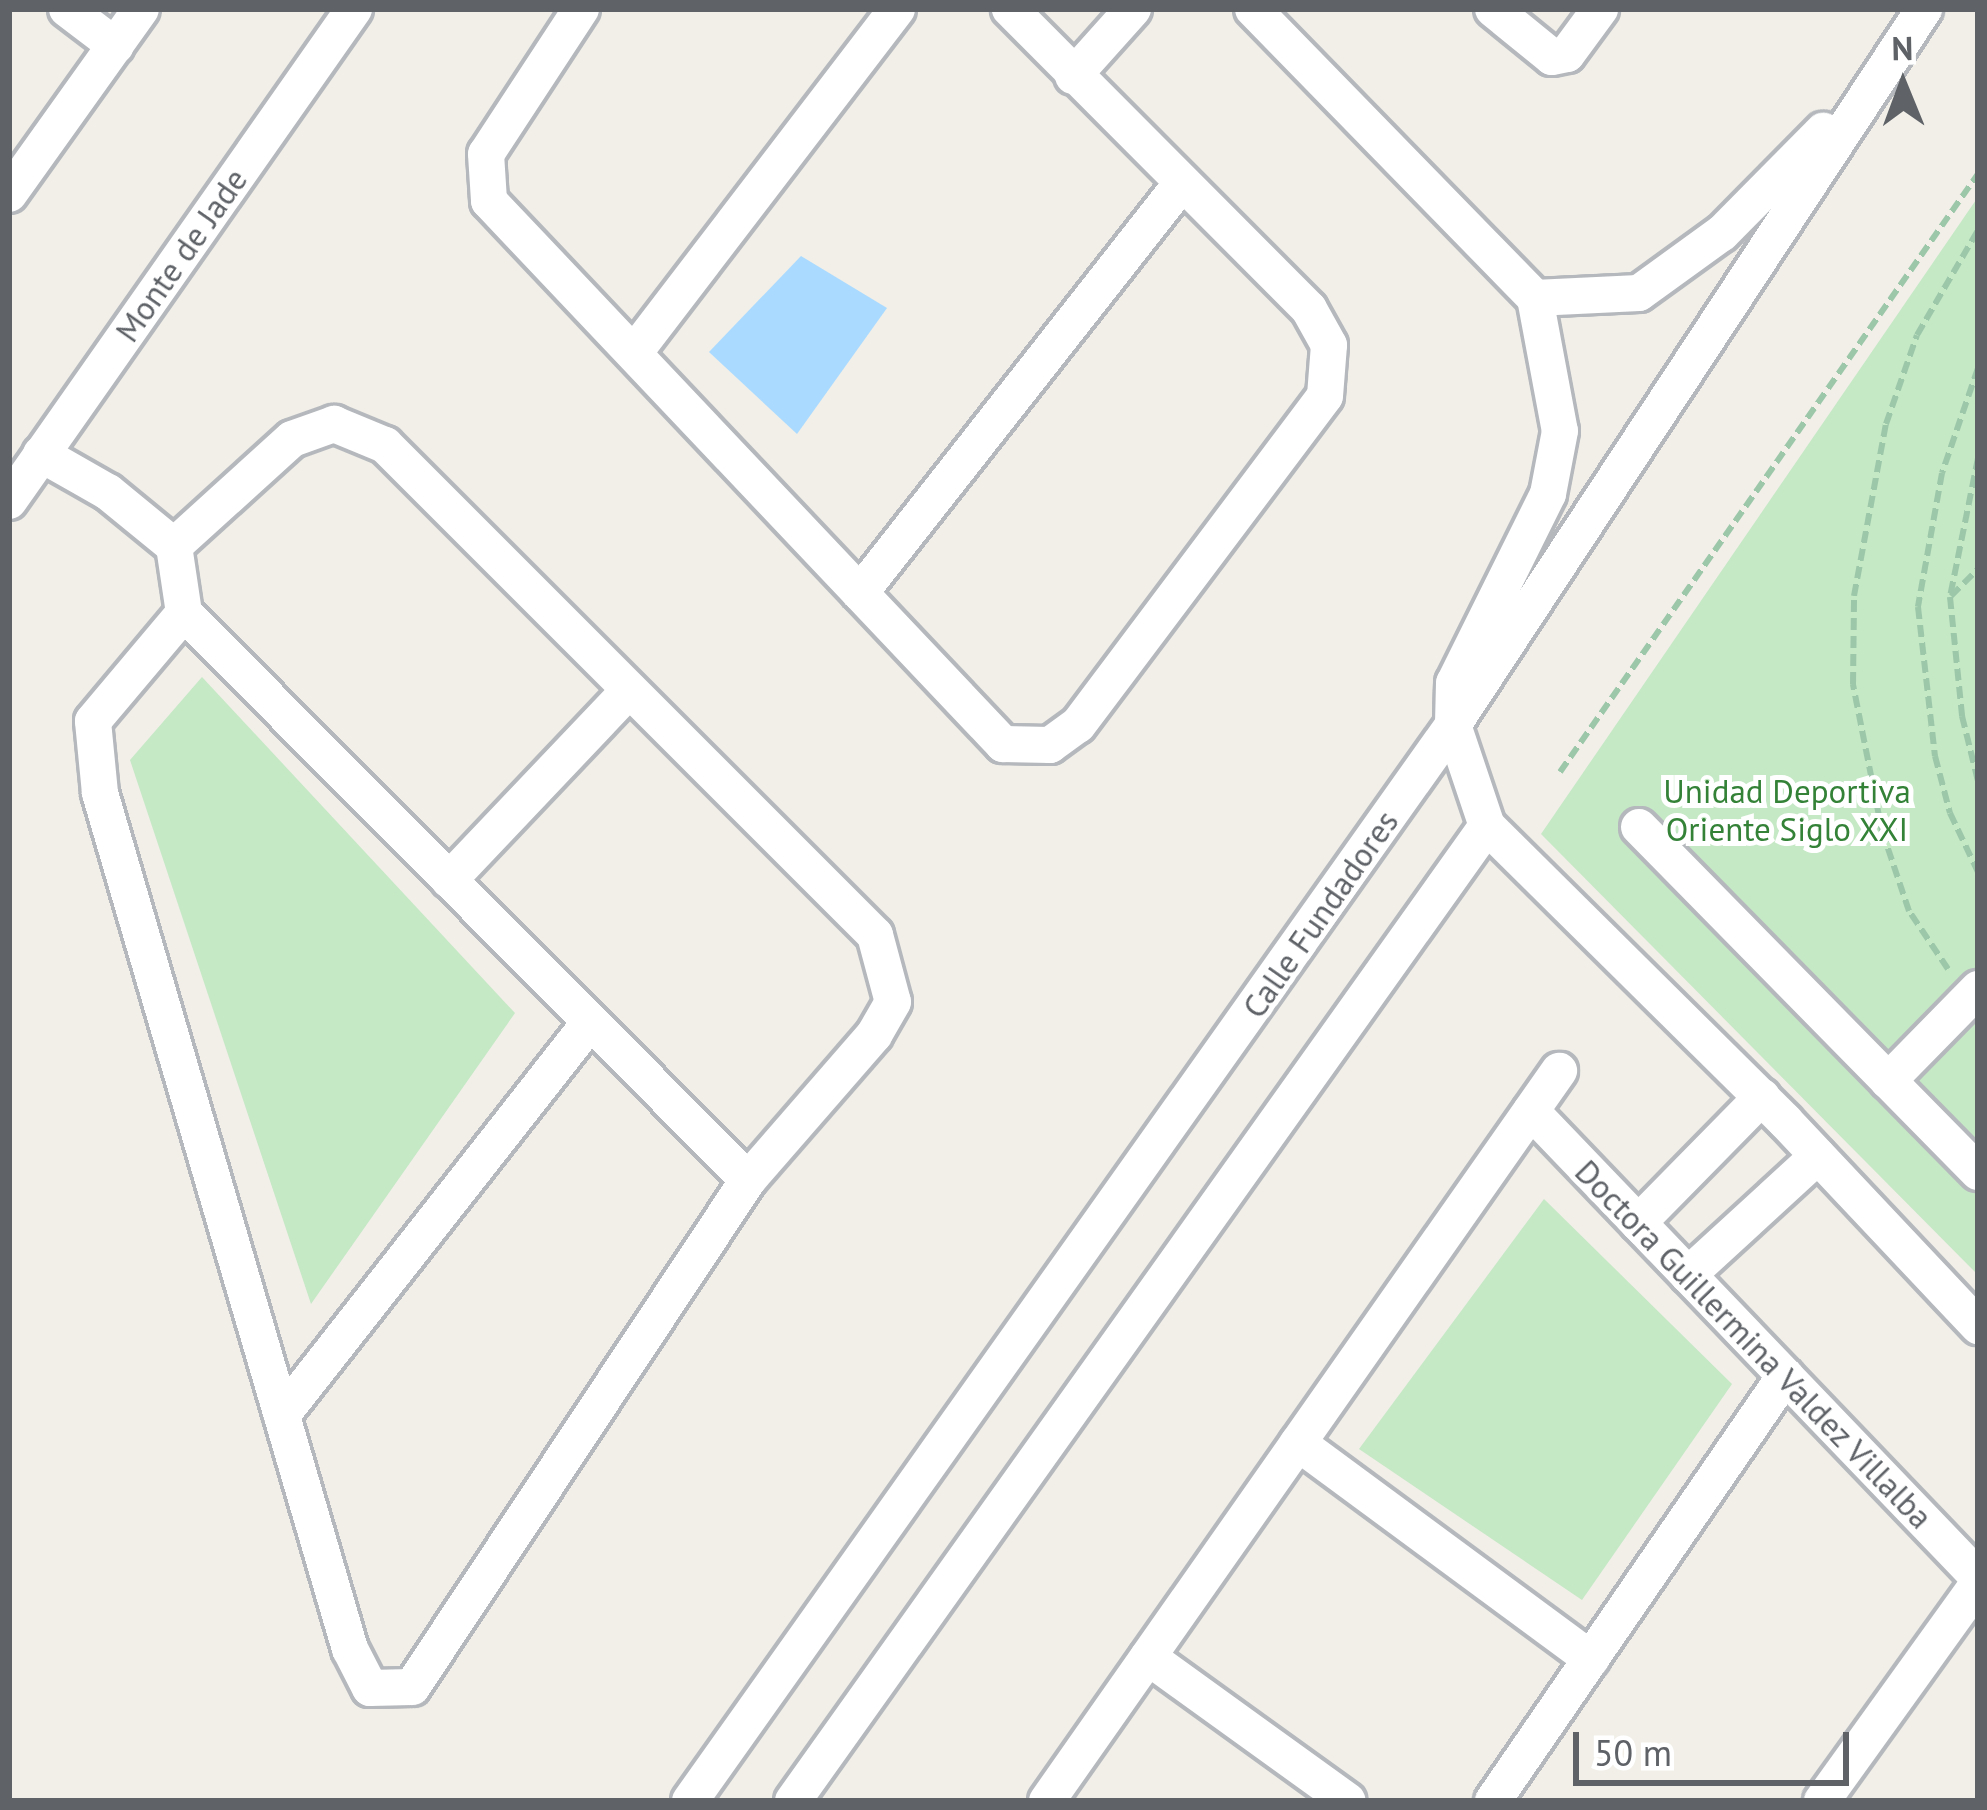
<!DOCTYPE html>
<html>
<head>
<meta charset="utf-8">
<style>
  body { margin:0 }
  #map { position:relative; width:1987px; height:1810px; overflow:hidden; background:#f1efe8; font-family:"PT Sans",sans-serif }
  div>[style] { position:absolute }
  .green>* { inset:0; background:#c5e8c5 }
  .water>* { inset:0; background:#aadaff }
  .path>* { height:6px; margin-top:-3px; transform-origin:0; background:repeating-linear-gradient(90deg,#9cc7a9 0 12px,transparent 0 18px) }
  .roads { filter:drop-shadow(3px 0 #b5b8bc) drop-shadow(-3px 0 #b5b8bc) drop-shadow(0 3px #b5b8bc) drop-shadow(0 -3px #b5b8bc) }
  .minor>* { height:36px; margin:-18px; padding:0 18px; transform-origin:18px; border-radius:18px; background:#fff }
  span { translate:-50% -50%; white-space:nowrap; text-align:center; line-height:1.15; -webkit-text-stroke:10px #fff; paint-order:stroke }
  .street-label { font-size:33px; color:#5f6368 }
  .park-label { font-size:33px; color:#348238 }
  .frame { position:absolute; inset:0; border:12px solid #5f6368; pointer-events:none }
  .north { position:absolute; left:1843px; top:24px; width:120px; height:120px; -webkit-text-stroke:9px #fff; paint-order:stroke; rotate:359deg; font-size:33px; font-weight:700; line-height:48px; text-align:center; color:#5f6368 }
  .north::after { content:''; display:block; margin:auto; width:42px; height:54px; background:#5f6368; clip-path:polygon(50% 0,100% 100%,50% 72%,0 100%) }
  .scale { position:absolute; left:1573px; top:1732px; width:276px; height:54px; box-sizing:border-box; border:6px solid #5f6368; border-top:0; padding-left:15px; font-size:36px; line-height:42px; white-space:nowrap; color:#5f6368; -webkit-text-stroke:9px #fff; paint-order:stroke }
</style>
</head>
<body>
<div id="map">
  <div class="green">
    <div style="clip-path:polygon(1978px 197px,1978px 1275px,1541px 834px)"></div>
    <div style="clip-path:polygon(202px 677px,515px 1013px,311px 1304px,130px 760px)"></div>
    <div style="clip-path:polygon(1544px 1199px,1732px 1384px,1582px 1600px,1359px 1449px)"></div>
  </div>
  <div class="water">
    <div style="clip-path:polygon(801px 256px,887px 308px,797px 434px,709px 352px)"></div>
  </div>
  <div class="path">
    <div style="left:1978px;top:368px;width:111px;rotate:108.9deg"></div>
    <div style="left:1942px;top:473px;width:136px;rotate:100.2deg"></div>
    <div style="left:1918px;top:607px;width:150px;rotate:83.5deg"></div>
    <div style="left:1935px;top:756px;width:59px;rotate:75.3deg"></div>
    <div style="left:1950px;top:813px;width:65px;rotate:64.6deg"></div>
    <div style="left:1978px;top:458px;width:142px;rotate:101.4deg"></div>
    <div style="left:1950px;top:597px;width:120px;rotate:84.2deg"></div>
    <div style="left:1962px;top:716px;width:67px;rotate:76.2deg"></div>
    <div style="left:1951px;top:596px;width:38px;rotate:-45deg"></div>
    <div style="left:1560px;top:772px;width:730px;rotate:-55.05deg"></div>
    <div style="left:1948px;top:969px;width:70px;rotate:-123.9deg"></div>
    <div style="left:1909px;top:911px;width:84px;rotate:-108.6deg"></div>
    <div style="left:1882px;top:831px;width:150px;rotate:-101.2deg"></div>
    <div style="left:1853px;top:684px;width:88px;rotate:-89.3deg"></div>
    <div style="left:1854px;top:596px;width:175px;rotate:-79.5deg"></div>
    <div style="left:1886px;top:424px;width:94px;rotate:-70.8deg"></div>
    <div style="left:1917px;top:335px;width:121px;rotate:-59.8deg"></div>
  </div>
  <div class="roads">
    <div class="minor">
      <div style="left:67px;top:9px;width:61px;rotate:37.1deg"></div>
      <div style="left:581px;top:9px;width:173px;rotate:123.2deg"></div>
      <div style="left:486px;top:154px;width:47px;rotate:86.3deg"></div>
      <div style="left:489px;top:201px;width:748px;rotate:46.57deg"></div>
      <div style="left:1003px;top:744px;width:47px;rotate:1.2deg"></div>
      <div style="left:1050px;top:745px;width:34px;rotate:-36deg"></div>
      <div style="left:1078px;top:725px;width:411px;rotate:-53.1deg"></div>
      <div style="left:1325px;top:396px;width:51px;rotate:-85.5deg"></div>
      <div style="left:1329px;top:345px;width:41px;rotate:-119.1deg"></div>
      <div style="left:1309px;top:309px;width:424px;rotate:-134.9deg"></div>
      <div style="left:1253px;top:9px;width:404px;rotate:45.7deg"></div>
      <div style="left:1535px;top:298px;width:135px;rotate:79.4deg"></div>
      <div style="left:1560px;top:431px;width:64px;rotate:100.8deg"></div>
      <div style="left:1548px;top:494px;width:211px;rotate:116.4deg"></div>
      <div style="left:1454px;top:683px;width:42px;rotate:91.4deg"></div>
      <div style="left:1453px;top:725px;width:107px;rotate:71.4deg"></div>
      <div style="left:1487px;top:826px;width:419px;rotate:44.7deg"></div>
      <div style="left:1785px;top:1121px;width:282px;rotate:46.7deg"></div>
      <div style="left:1493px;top:9px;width:76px;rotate:39.1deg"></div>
      <div style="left:1552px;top:57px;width:15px;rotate:-11deg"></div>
      <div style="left:1567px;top:54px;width:56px;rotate:-53.7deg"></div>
      <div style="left:1073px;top:76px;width:90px;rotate:-48.2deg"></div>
      <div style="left:9px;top:194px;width:227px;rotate:-54.5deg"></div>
      <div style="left:1535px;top:298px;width:104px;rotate:-2.8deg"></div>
      <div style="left:1639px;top:293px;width:102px;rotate:-35.9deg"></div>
      <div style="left:1722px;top:233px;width:144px;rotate:-45.3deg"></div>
      <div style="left:634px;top:353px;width:433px;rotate:-52.6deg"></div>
      <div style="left:41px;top:454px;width:77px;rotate:29.6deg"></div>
      <div style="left:108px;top:492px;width:85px;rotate:39.3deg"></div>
      <div style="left:174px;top:546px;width:68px;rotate:81.5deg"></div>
      <div style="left:184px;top:613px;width:800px;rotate:45.15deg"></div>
      <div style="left:9px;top:501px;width:601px;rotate:-54.96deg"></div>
      <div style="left:174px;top:546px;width:159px;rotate:-42.2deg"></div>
      <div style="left:292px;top:439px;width:45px;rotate:-19.7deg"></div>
      <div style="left:334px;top:424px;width:55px;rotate:22.4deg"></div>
      <div style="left:385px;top:445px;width:693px;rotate:45deg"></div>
      <div style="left:875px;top:935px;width:69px;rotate:75deg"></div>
      <div style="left:893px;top:1002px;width:38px;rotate:120deg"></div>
      <div style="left:874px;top:1035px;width:192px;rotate:131deg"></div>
      <div style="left:748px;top:1180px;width:608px;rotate:123.53deg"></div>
      <div style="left:412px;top:1687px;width:42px;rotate:178.6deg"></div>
      <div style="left:370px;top:1688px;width:44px;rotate:-117.1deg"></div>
      <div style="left:350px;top:1649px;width:892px;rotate:-106.28deg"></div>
      <div style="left:100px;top:793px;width:72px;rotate:-95.6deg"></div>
      <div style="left:93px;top:721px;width:141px;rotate:-49.9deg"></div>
      <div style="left:860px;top:593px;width:520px;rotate:-51.87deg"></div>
      <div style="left:1639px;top:827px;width:484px;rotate:45.5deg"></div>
      <div style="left:449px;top:880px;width:262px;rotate:-46.5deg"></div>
      <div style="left:1888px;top:1081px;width:129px;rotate:-45.6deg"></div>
      <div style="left:1531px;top:1111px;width:646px;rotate:46.19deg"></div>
      <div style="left:1638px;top:1223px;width:177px;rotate:-45.5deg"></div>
      <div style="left:1688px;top:1275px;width:176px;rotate:-42.5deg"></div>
      <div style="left:282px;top:1415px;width:499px;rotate:-51.9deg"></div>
      <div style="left:1298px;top:1443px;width:364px;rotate:36.4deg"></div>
      <div style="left:1148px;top:1657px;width:246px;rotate:35.8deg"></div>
      <div style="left:690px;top:1801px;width:1319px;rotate:-54.66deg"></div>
      <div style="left:1453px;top:725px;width:857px;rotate:-56.66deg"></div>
      <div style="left:793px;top:1801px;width:1197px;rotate:-54.56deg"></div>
      <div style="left:1047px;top:1801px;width:892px;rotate:-54.96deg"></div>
      <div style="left:1493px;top:1801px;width:516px;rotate:-55.51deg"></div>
      <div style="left:1822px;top:1801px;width:267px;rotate:-54.3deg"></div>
    </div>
  </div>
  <div class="street-label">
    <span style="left:181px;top:255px;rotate:-55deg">Monte de Jade</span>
    <span style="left:1320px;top:914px;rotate:-55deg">Calle Fundadores</span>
    <span style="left:1754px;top:1344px;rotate:46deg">Doctora Guillermina Valdez Villalba</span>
  </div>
  <div class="park-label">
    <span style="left:1787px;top:810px">Unidad Deportiva<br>Oriente Siglo XXI</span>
  </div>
  <div class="frame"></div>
  <div class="north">N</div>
  <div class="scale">50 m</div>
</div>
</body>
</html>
